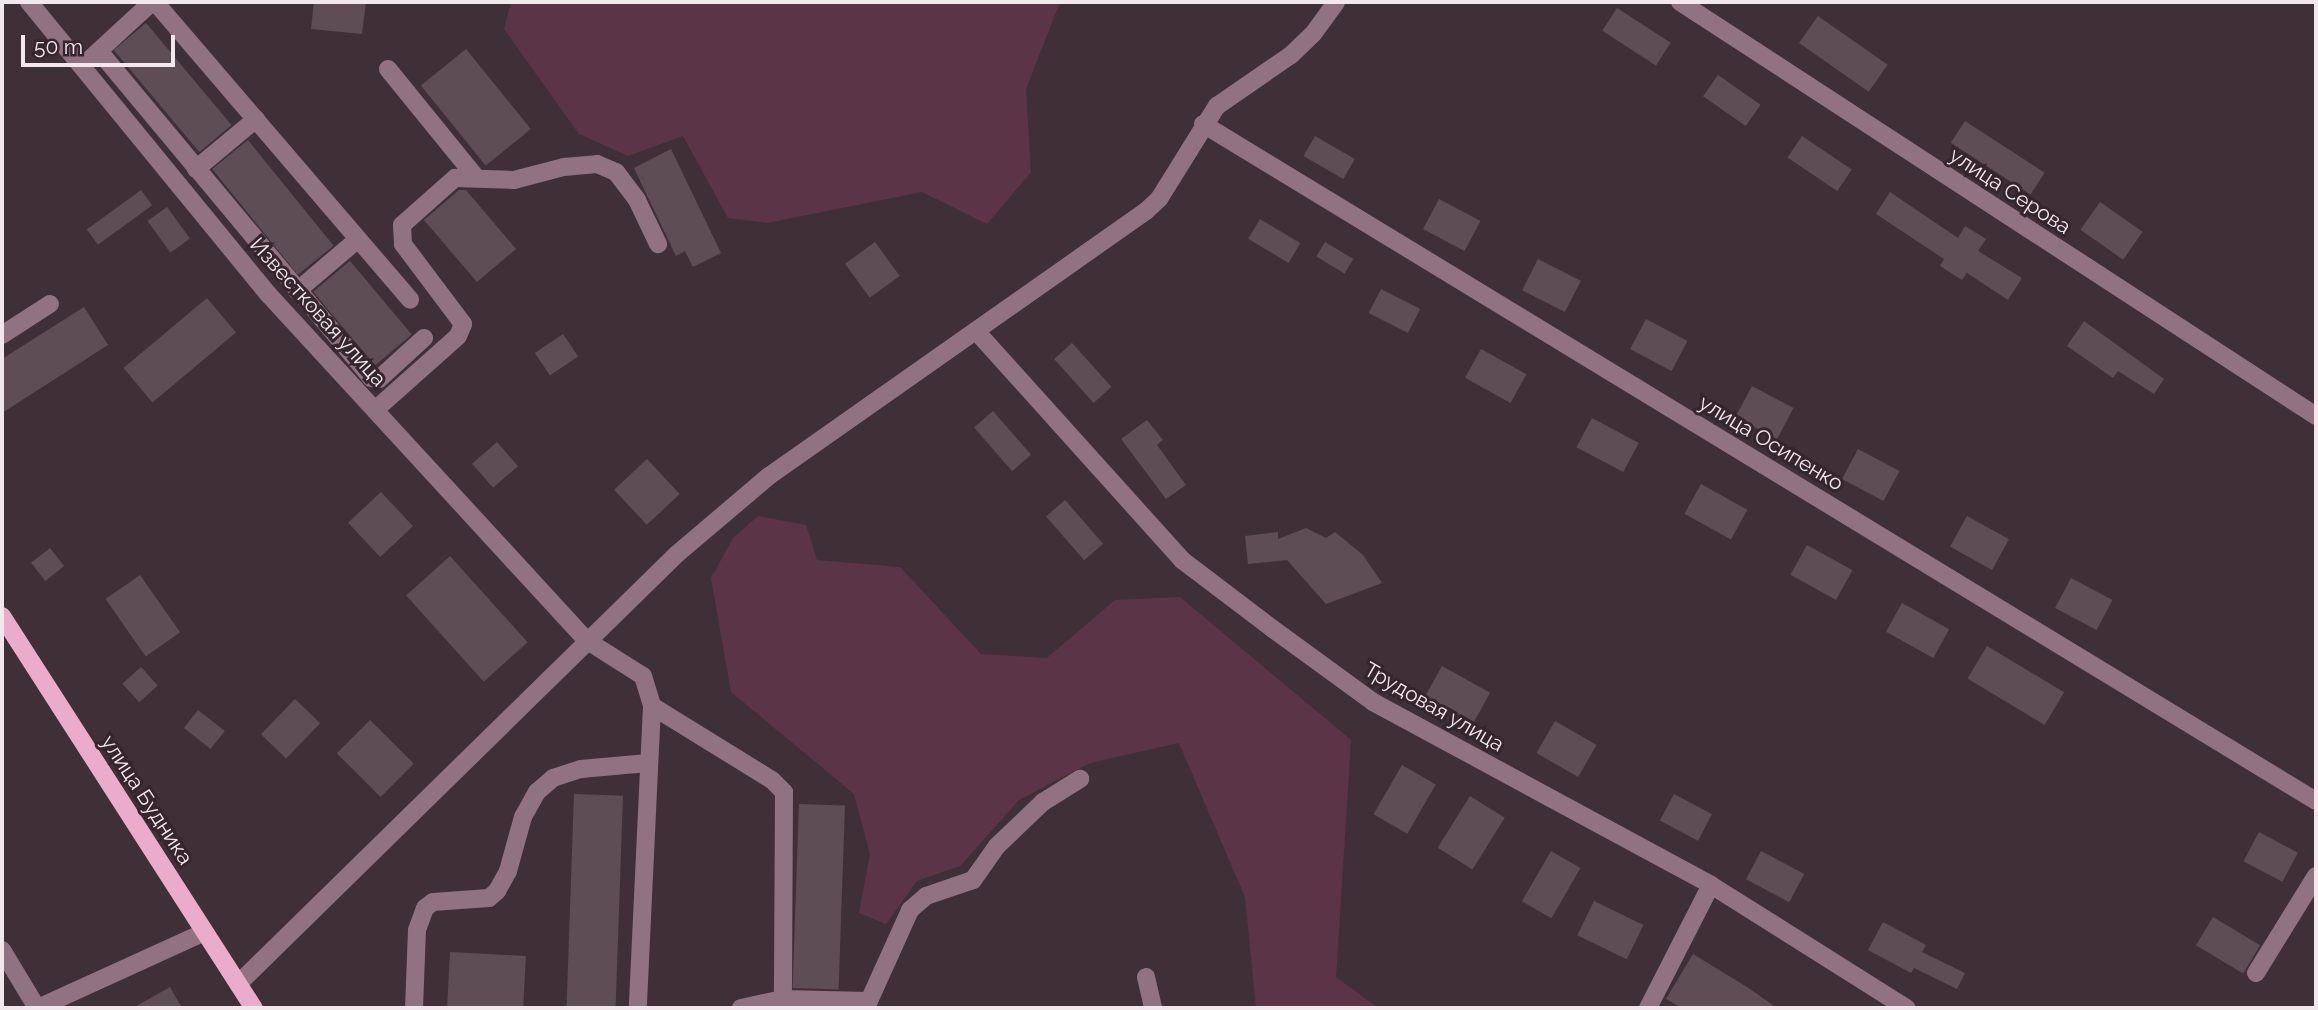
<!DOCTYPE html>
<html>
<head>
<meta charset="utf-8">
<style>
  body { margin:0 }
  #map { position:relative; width:2318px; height:1010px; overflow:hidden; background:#3f3037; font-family:Raleway,sans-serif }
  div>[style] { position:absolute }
  .green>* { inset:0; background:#5b3448 }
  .building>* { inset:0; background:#5e4d55; transform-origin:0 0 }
  .minor>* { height:18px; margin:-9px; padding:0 9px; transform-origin:9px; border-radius:9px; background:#907280 }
  .major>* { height:18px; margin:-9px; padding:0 9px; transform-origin:9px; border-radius:9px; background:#ebaccb }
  span { translate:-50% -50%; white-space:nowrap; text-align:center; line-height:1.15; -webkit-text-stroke:6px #35262d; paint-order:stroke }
  .street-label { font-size:21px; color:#f2e8ec }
  .frame { position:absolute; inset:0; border:4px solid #f2e8ec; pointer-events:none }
  .scale { position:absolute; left:21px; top:35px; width:154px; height:32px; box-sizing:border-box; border:4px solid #f2e8ec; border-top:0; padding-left:9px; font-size:21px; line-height:24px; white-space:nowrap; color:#f2e8ec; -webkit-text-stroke:5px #35262d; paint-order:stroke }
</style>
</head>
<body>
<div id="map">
  <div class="green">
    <div style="clip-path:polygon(511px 2px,1060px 2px,1026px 89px,1031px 172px,987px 224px,922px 192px,767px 223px,728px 218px,683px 136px,628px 156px,579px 134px,504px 29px)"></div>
    <div style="clip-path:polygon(758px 516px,806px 525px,817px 560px,900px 567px,981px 654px,1047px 658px,1115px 600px,1180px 597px,1351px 740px,1336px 977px,1378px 1008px,1256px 1008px,1245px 897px,1179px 743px,1090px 763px,1019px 800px,960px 866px,917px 881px,886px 924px,859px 913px,870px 854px,854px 794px,731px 692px,711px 578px,733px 538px)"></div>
  </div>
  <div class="building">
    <div style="clip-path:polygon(314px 2px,366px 2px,362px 34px,311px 29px)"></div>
    <div style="left:1617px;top:8px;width:64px;height:27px;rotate:33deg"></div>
    <div style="left:1818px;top:16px;width:85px;height:33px;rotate:35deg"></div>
    <div style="left:146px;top:23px;width:133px;height:42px;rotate:50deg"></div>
    <div style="left:466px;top:49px;width:103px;height:58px;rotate:51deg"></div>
    <div style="left:1718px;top:75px;width:52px;height:26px;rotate:35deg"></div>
    <div style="left:1965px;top:121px;width:95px;height:26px;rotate:33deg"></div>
    <div style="left:1315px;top:136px;width:46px;height:23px;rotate:30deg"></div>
    <div style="left:1802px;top:136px;width:60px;height:26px;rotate:34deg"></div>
    <div style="left:248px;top:140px;width:136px;height:46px;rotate:51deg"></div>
    <div style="clip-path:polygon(671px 149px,721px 253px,693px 267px,685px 251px,676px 256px,634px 168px)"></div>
    <div style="left:141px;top:190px;width:19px;height:67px;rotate:54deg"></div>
    <div style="clip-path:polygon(459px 190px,466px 190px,516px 249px,477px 282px,424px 220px)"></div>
    <div style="clip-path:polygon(1890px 192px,1958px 238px,1965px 226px,1986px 239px,1978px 251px,2022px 278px,2008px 300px,1967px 273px,1962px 280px,1940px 266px,1944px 259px,1876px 214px)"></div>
    <div style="left:1439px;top:199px;width:47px;height:34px;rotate:28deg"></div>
    <div style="left:2100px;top:202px;width:52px;height:34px;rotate:35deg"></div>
    <div style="left:167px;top:207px;width:39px;height:24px;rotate:54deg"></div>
    <div style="left:1260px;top:219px;width:47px;height:23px;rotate:31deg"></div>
    <div style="left:875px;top:242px;width:42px;height:37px;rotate:54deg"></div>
    <div style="left:1325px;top:242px;width:33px;height:17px;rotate:31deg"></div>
    <div style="left:1538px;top:259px;width:48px;height:35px;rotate:27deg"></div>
    <div style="left:350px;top:261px;width:96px;height:48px;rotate:50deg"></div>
    <div style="left:1381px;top:289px;width:44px;height:27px;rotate:27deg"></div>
    <div style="left:207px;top:298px;width:45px;height:109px;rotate:50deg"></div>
    <div style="clip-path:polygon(84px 307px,108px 345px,2px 413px,2px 359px)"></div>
    <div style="left:1646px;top:319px;width:47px;height:34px;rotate:28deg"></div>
    <div style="clip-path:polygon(2084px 321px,2164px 379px,2154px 394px,2118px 371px,2113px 378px,2067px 346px)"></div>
    <div style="left:563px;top:334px;width:27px;height:34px;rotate:56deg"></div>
    <div style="left:1072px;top:343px;width:59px;height:24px;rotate:48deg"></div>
    <div style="left:1481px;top:349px;width:52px;height:33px;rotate:29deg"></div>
    <div style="left:1752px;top:386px;width:47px;height:35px;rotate:28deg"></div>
    <div style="left:993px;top:411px;width:58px;height:25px;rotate:49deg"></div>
    <div style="left:1592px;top:418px;width:53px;height:33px;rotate:28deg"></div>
    <div style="clip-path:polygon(1147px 420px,1163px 440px,1157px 445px,1186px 485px,1166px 499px,1121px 439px)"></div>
    <div style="left:497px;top:442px;width:32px;height:33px;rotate:49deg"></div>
    <div style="left:1858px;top:449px;width:47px;height:34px;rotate:28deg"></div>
    <div style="left:647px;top:459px;width:48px;height:45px;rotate:47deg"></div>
    <div style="left:1701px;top:484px;width:53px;height:34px;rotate:29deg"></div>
    <div style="left:381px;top:492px;width:47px;height:45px;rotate:47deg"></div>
    <div style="left:1065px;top:500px;width:58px;height:25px;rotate:49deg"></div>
    <div style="left:1967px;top:516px;width:48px;height:35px;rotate:29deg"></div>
    <div style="clip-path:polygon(1306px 528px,1326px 538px,1335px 532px,1363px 555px,1382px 583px,1326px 604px,1287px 560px,1248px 564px,1245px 536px,1278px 532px,1278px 539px)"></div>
    <div style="left:1807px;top:545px;width:52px;height:34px;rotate:29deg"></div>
    <div style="left:50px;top:548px;width:23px;height:24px;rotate:52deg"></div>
    <div style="left:450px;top:556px;width:116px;height:59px;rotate:48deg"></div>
    <div style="left:140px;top:575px;width:70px;height:42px;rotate:55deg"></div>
    <div style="left:2071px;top:578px;width:47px;height:34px;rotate:28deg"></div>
    <div style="left:1902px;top:603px;width:54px;height:33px;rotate:29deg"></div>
    <div style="left:1987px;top:646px;width:90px;height:38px;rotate:31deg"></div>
    <div style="left:1442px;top:666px;width:55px;height:34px;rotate:29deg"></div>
    <div style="left:141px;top:667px;width:25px;height:25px;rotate:48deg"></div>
    <div style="left:295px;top:699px;width:35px;height:49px;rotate:44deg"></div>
    <div style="left:198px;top:710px;width:34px;height:23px;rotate:38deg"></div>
    <div style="left:370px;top:720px;width:62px;height:47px;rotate:45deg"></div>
    <div style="left:1555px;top:721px;width:48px;height:37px;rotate:30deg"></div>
    <div style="left:1402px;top:765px;width:39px;height:57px;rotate:30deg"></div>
    <div style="left:574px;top:794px;width:49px;height:214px;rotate:2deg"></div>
    <div style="left:1674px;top:794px;width:43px;height:30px;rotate:28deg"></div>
    <div style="left:1470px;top:796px;width:41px;height:61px;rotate:32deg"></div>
    <div style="left:799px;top:804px;width:46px;height:184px;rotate:2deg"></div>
    <div style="left:2259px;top:832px;width:44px;height:33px;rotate:28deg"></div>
    <div style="left:1551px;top:851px;width:34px;height:58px;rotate:30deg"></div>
    <div style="left:1761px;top:851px;width:49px;height:32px;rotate:28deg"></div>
    <div style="left:1594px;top:901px;width:55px;height:38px;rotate:26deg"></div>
    <div style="left:2213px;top:917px;width:55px;height:33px;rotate:31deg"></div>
    <div style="clip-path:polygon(1883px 922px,1926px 945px,1922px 952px,1965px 973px,1957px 989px,1914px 968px,1911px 973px,1868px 950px)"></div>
    <div style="left:450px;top:952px;width:76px;height:56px;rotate:3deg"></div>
    <div style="clip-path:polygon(1693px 954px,1747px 987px,1777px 1008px,1682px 1008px,1666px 999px)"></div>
    <div style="clip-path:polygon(170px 987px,182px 1008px,133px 1008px)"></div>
  </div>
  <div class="minor">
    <div style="left:29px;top:2px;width:379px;rotate:50.7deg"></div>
    <div style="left:269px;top:295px;width:469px;rotate:47.4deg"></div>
    <div style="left:586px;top:640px;width:67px;rotate:32.3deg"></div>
    <div style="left:643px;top:676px;width:31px;rotate:73deg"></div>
    <div style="left:652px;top:706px;width:302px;rotate:92.7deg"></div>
    <div style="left:155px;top:2px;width:392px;rotate:49.4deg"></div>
    <div style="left:1680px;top:2px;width:759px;rotate:33.06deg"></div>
    <div style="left:99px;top:51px;width:425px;rotate:50.2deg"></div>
    <div style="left:371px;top:378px;width:8px;rotate:7deg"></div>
    <div style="left:379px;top:379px;width:61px;rotate:-42.3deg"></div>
    <div style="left:90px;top:59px;width:84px;rotate:-42.6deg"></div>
    <div style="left:388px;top:69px;width:138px;rotate:50.9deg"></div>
    <div style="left:1203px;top:124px;width:1303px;rotate:31.31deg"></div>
    <div style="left:196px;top:169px;width:78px;rotate:-39.8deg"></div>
    <div style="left:297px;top:291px;width:79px;rotate:-40.4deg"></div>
    <div style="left:976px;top:331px;width:308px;rotate:48deg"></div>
    <div style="left:1182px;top:560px;width:114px;rotate:37.2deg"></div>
    <div style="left:1273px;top:629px;width:124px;rotate:36.1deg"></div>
    <div style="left:1373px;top:702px;width:384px;rotate:28.4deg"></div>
    <div style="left:1711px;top:885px;width:231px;rotate:32.2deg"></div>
    <div style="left:2px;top:335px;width:57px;rotate:-32.9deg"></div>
    <div style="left:375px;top:410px;width:111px;rotate:-41.7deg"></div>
    <div style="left:458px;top:336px;width:13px;rotate:-67deg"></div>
    <div style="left:463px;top:324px;width:100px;rotate:-126.9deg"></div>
    <div style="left:403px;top:244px;width:19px;rotate:-93deg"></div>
    <div style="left:402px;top:225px;width:71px;rotate:-41.6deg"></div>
    <div style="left:455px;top:178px;width:59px;rotate:1.9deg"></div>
    <div style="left:514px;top:180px;width:52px;rotate:-14.6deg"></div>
    <div style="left:564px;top:167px;width:33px;rotate:-5deg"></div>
    <div style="left:597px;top:164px;width:21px;rotate:23deg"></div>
    <div style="left:616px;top:172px;width:35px;rotate:53deg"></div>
    <div style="left:637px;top:200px;width:49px;rotate:64.5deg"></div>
    <div style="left:652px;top:706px;width:141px;rotate:31.7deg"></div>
    <div style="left:772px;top:780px;width:17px;rotate:45deg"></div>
    <div style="left:784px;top:792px;width:207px;rotate:90.3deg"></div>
    <div style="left:2px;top:950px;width:68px;rotate:58.9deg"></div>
    <div style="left:2256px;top:973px;width:114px;rotate:-58.3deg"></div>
    <div style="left:1146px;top:977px;width:32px;rotate:77deg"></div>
    <div style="left:238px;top:984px;width:615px;rotate:-44.41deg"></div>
    <div style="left:677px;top:554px;width:121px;rotate:-40.3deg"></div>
    <div style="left:769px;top:476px;width:461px;rotate:-35.1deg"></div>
    <div style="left:1146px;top:211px;width:18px;rotate:-43deg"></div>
    <div style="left:1159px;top:199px;width:110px;rotate:-58.1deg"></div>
    <div style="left:1217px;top:106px;width:90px;rotate:-34.6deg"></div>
    <div style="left:1291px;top:55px;width:30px;rotate:-44deg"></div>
    <div style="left:1313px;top:34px;width:39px;rotate:-54deg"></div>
    <div style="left:38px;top:1008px;width:183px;rotate:-24.5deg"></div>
    <div style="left:414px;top:1008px;width:78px;rotate:-87.8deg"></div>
    <div style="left:417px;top:930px;width:23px;rotate:-70deg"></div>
    <div style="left:425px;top:908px;width:10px;rotate:-37deg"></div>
    <div style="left:433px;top:902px;width:56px;rotate:-4.1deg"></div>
    <div style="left:489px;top:898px;width:11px;rotate:-41deg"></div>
    <div style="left:497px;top:891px;width:23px;rotate:-61deg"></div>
    <div style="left:508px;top:871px;width:56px;rotate:-74.5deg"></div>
    <div style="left:523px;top:817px;width:29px;rotate:-61deg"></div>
    <div style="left:537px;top:792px;width:21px;rotate:-41deg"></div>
    <div style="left:553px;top:778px;width:29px;rotate:-18deg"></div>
    <div style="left:581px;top:769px;width:67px;rotate:-5.1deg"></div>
    <div style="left:741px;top:1008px;width:43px;rotate:-12.1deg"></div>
    <div style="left:783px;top:999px;width:86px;rotate:1.3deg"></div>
    <div style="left:869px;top:1001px;width:100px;rotate:-65.7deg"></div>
    <div style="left:910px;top:910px;width:21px;rotate:-41deg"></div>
    <div style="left:926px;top:896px;width:50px;rotate:-18.8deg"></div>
    <div style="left:973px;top:880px;width:42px;rotate:-54.8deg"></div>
    <div style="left:997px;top:846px;width:64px;rotate:-43.7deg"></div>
    <div style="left:1043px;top:802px;width:44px;rotate:-31.9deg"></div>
    <div style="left:1648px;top:1008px;width:138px;rotate:-62.9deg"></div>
  </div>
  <div class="major">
    <div style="left:2px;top:616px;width:466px;rotate:57.3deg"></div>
  </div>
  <div class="street-label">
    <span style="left:2010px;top:191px;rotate:33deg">улица Серова</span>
    <span style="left:318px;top:312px;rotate:48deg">Известковая улица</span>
    <span style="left:1771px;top:443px;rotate:31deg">улица Осипенко</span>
    <span style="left:1434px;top:707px;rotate:30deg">Трудовая улица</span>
    <span style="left:147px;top:800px;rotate:57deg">улица Будника</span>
  </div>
  <div class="frame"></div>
  <div class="scale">50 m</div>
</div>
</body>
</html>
